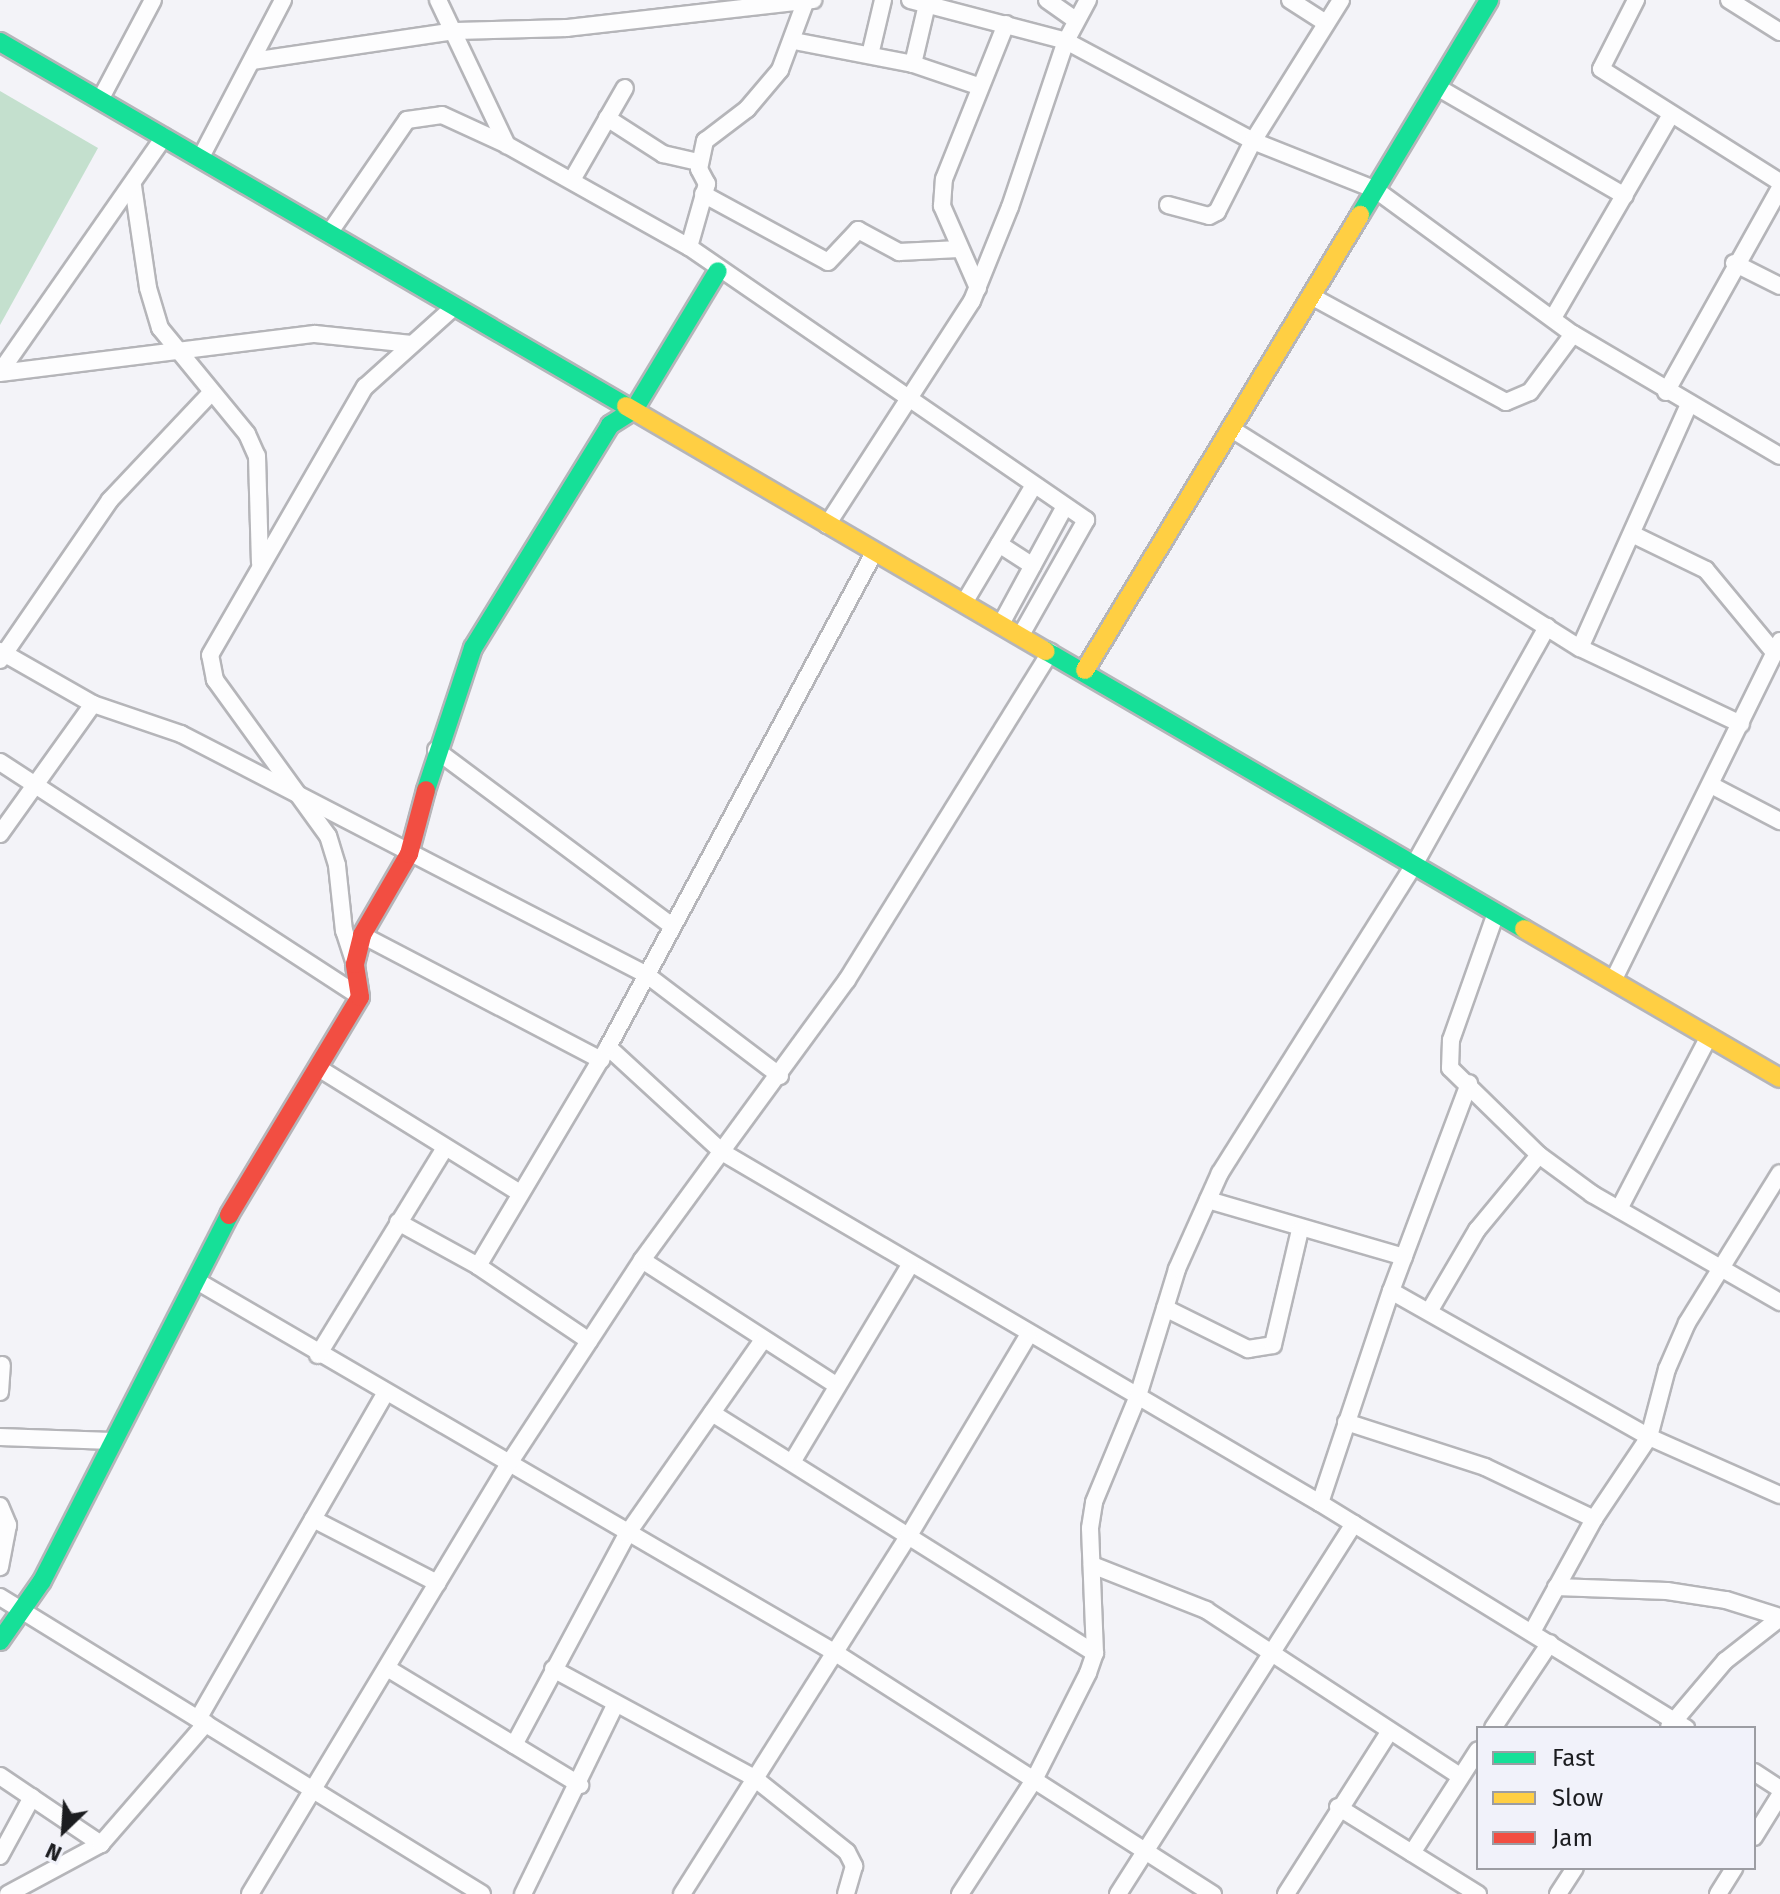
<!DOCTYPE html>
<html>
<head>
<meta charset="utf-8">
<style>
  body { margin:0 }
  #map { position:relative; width:1780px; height:1894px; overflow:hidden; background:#f3f3f8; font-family:"Fira Sans",sans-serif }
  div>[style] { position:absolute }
  .green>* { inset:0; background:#c4e0ce }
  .roads { filter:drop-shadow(2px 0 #b5b5b9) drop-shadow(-2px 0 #b5b5b9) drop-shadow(0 2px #b5b5b9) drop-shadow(0 -2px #b5b5b9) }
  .street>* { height:16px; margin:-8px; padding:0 8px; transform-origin:8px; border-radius:8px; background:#fdfdfe }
  .fast>* { height:18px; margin:-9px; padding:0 9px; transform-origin:9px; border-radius:9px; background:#16e098 }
  .slow>* { height:18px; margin:-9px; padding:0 9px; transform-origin:9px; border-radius:9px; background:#ffcf43 }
  .jam>* { height:18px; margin:-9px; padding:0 9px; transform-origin:9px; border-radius:9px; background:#f24e42 }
  span { translate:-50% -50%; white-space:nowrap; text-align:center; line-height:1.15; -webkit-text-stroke:8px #f1f2fa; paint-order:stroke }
  .legend { position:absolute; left:1476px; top:1726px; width:280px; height:144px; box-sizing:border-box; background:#f1f2fa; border:2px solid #9c9da3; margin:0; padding:10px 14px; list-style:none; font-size:24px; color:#1c1d20 }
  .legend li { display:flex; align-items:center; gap:16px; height:40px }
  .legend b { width:40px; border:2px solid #9c9da3 }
  .north { position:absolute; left:24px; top:1790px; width:80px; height:80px; -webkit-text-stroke:6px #f1f2fa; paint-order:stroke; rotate:205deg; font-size:22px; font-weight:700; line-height:32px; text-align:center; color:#1c1d20 }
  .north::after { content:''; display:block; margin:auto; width:28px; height:36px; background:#1c1d20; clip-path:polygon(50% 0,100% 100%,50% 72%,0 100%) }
</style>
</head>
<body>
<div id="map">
  <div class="green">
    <div style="clip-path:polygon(0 91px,98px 148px,0 325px)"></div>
  </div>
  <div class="roads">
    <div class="street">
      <div style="left:438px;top:0;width:161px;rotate:64.6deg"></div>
      <div style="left:507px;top:145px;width:209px;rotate:29.3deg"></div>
      <div style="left:689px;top:247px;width:482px;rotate:34.5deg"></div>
      <div style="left:1086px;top:520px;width:132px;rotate:119.5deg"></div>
      <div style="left:910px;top:0;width:161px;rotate:14.7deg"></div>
      <div style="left:1066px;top:41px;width:212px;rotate:28.1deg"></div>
      <div style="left:1253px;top:141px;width:132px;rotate:21.7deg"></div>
      <div style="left:1376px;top:190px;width:244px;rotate:36.2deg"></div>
      <div style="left:1573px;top:334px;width:240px;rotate:30.5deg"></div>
      <div style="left:1047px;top:0;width:35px;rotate:35deg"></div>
      <div style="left:1290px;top:0;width:43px;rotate:32.6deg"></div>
      <div style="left:1636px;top:0;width:77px;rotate:116.9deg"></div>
      <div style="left:1601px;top:69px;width:212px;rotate:32.3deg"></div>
      <div style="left:1729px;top:0;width:60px;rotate:32.1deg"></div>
      <div style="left:794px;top:41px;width:121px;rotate:10.9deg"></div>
      <div style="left:913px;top:64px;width:69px;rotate:18.7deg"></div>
      <div style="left:870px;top:55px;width:57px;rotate:-76.7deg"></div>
      <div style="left:252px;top:61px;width:206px;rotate:-8.4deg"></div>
      <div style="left:456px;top:31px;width:111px;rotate:-1.5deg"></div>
      <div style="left:567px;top:28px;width:248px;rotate:-6.5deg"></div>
      <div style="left:913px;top:64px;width:66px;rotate:-76.8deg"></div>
      <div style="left:1437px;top:87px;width:217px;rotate:30.1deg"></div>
      <div style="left:100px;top:100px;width:113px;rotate:-62.1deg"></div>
      <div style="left:607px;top:118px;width:67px;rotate:32.7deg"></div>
      <div style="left:663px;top:154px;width:37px;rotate:13deg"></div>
      <div style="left:201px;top:157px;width:177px;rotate:-62.4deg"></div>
      <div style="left:572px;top:180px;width:106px;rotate:-60.1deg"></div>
      <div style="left:133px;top:186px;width:103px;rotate:81.6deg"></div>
      <div style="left:148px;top:288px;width:42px;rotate:73.3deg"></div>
      <div style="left:160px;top:328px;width:137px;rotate:50.6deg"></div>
      <div style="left:247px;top:434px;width:24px;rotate:66deg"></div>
      <div style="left:257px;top:456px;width:107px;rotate:88.4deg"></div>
      <div style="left:703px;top:194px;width:142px;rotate:28.5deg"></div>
      <div style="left:828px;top:262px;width:44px;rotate:-46.8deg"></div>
      <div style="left:858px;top:230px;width:47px;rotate:28.2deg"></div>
      <div style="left:899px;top:252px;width:60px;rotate:-2.9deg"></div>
      <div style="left:1168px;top:205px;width:42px;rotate:15deg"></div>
      <div style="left:1209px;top:216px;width:9px;rotate:-27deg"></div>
      <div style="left:1217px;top:212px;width:80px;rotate:-63.1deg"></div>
      <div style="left:1253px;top:141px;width:166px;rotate:-58deg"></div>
      <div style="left:330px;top:232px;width:136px;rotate:-55.5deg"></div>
      <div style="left:407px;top:120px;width:35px;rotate:-8deg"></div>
      <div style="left:442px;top:115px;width:69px;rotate:24.7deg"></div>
      <div style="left:689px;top:247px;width:66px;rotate:-74.1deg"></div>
      <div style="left:707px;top:184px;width:17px;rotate:-118deg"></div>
      <div style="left:699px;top:169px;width:29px;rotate:-78deg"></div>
      <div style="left:705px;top:141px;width:53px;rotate:-37.3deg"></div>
      <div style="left:747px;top:109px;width:51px;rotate:-49.8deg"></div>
      <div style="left:780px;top:70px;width:75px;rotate:-69.6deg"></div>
      <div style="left:1734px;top:263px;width:51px;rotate:26.6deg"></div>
      <div style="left:978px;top:288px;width:90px;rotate:-113.7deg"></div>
      <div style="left:942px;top:206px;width:27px;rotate:-86deg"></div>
      <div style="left:944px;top:179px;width:167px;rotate:-68.2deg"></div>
      <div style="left:1311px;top:296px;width:222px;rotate:28.5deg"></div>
      <div style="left:1506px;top:402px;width:26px;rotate:-23deg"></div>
      <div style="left:1530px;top:392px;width:72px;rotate:-53.4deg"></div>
      <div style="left:1553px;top:318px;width:233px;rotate:-59.9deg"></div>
      <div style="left:0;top:372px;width:287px;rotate:-55.1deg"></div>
      <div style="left:0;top:373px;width:317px;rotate:-7.1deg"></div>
      <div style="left:315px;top:334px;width:97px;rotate:5.9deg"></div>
      <div style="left:1666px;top:392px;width:234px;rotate:-60.8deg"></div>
      <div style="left:1230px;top:428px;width:413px;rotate:32.2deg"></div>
      <div style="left:1580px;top:648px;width:178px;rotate:25.3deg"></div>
      <div style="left:827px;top:525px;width:267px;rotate:-57.1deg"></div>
      <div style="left:972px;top:301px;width:101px;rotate:-68deg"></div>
      <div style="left:1010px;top:207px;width:175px;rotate:-71.4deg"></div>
      <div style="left:1066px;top:41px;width:47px;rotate:-61.8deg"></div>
      <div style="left:1632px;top:534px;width:82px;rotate:25.9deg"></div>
      <div style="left:1706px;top:570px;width:105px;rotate:50.4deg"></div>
      <div style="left:999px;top:544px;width:40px;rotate:32.9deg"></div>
      <div style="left:964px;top:603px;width:135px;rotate:-59.3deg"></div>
      <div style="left:1001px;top:624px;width:134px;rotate:-61.5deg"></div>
      <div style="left:1580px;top:648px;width:267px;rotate:-65.9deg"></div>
      <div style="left:0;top:651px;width:107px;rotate:29.7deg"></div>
      <div style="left:93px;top:704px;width:93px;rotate:18.8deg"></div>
      <div style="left:181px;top:734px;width:525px;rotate:27.35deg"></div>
      <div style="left:647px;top:975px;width:167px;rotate:37.2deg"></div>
      <div style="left:0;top:660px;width:194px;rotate:-55.5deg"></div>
      <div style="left:110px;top:500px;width:147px;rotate:-46.7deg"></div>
      <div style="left:436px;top:750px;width:293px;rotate:36.7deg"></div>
      <div style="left:0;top:762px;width:430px;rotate:33.1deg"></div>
      <div style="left:1711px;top:785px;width:78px;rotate:27.6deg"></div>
      <div style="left:0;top:834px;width:160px;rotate:-54.4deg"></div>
      <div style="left:1496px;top:913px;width:135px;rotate:109.5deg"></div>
      <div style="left:1451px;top:1040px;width:28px;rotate:92deg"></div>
      <div style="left:1450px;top:1068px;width:124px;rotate:44.3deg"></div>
      <div style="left:1539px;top:1155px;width:66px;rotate:36.3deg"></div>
      <div style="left:1592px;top:1194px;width:217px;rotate:29.9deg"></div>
      <div style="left:362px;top:935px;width:270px;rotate:27.6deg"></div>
      <div style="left:355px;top:964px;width:35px;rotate:-108deg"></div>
      <div style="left:344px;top:931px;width:66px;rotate:-96.1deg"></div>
      <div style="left:337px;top:865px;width:30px;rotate:-107deg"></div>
      <div style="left:328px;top:836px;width:193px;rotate:-125.9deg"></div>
      <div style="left:215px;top:680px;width:25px;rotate:-101deg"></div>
      <div style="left:210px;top:655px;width:310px;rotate:-60deg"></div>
      <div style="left:365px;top:387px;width:120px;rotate:-42deg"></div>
      <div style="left:1613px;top:981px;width:379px;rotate:-63.8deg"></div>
      <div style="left:608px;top:1047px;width:155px;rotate:42.6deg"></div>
      <div style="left:722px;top:1152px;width:693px;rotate:30.41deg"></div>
      <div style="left:1320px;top:1503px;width:430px;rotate:31.6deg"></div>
      <div style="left:320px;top:1069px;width:235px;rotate:31.8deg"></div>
      <div style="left:1208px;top:1200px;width:204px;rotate:16.2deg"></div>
      <div style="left:1619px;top:1209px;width:195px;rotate:-62.5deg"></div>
      <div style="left:398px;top:1222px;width:91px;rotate:28.8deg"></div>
      <div style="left:478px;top:1266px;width:134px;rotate:34deg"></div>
      <div style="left:642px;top:1260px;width:231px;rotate:32.8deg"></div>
      <div style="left:478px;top:1266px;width:255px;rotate:-59.3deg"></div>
      <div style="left:608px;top:1047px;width:563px;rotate:-61.71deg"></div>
      <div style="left:197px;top:1281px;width:737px;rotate:30.22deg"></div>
      <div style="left:834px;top:1652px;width:450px;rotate:32.6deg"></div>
      <div style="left:1391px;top:1291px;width:296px;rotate:29.5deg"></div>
      <div style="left:1649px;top:1437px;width:143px;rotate:23.9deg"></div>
      <div style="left:1165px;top:1308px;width:93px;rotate:26.3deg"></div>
      <div style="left:1248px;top:1349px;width:25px;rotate:-9deg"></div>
      <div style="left:1273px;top:1345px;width:118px;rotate:-76.8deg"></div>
      <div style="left:1430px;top:1310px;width:93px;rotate:-59.6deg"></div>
      <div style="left:1477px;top:1230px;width:97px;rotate:-50.4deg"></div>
      <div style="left:318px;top:1355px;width:243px;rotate:-58.5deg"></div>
      <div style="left:0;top:1392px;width:27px;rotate:-86deg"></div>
      <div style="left:712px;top:1413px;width:452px;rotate:32.1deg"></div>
      <div style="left:1346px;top:1422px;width:146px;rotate:17.9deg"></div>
      <div style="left:1485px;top:1467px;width:121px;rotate:25.5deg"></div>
      <div style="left:0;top:1437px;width:112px;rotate:2deg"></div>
      <div style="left:794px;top:1459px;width:226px;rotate:-59.1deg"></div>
      <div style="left:1320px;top:1503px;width:224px;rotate:-71.5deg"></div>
      <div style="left:1391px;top:1291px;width:222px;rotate:-69.4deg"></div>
      <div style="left:0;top:1506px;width:21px;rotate:67deg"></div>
      <div style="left:8px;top:1525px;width:43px;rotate:100.8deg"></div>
      <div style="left:313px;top:1519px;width:140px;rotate:27.3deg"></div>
      <div style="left:1092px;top:1565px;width:123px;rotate:21.5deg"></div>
      <div style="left:1206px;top:1610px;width:303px;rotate:33.2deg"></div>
      <div style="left:1556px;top:1587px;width:111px;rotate:2.1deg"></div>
      <div style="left:1667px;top:1591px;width:60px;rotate:8.7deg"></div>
      <div style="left:1726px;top:1600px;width:57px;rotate:17.5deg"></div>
      <div style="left:0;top:1597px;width:566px;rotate:31.64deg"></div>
      <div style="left:1532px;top:1632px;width:129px;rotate:-61.2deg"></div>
      <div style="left:1594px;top:1519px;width:99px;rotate:-56.1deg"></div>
      <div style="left:1649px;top:1437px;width:70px;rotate:-75.2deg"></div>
      <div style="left:1667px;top:1369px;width:50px;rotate:-66.5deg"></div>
      <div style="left:1687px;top:1323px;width:176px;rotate:-58.2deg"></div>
      <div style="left:387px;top:1668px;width:226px;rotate:31.2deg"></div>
      <div style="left:553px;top:1669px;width:227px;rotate:28.4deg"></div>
      <div style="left:753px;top:1777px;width:120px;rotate:38.6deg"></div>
      <div style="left:847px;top:1852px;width:16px;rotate:63deg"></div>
      <div style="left:854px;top:1866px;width:29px;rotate:106deg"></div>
      <div style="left:198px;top:1719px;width:375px;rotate:-60.1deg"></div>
      <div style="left:1669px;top:1727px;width:87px;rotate:-49.7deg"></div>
      <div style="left:1725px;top:1661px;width:70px;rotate:-38deg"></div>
      <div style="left:1493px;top:1728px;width:102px;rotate:-56.2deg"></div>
      <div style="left:514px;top:1745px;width:239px;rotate:-61.8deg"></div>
      <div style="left:627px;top:1534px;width:237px;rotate:-55deg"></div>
      <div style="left:1754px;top:1772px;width:31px;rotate:33deg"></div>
      <div style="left:0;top:1776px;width:122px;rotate:34deg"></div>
      <div style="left:1338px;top:1807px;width:165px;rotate:31.9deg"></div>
      <div style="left:1754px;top:1837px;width:49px;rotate:-58.2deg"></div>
      <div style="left:1412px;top:1853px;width:122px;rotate:-57.3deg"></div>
      <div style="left:0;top:1856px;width:67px;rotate:-61.5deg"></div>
      <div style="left:8px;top:1894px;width:106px;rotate:-28.3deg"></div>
      <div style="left:101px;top:1844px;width:160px;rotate:-49deg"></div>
      <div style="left:250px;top:1894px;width:504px;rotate:-58.96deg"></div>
      <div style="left:510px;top:1462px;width:241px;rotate:-56.8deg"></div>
      <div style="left:642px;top:1260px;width:347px;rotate:-53.8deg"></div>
      <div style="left:847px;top:980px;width:386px;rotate:-58.2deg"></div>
      <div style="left:523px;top:1894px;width:210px;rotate:-64deg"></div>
      <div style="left:682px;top:1894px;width:423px;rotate:-57.7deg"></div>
      <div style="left:908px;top:1537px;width:234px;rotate:-59.2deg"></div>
      <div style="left:960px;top:1894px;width:136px;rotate:-57deg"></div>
      <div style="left:1034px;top:1780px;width:120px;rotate:-63.2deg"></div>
      <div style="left:1088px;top:1673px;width:21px;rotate:-71deg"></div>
      <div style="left:1095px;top:1653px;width:125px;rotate:-92.3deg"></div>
      <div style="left:1090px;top:1528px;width:26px;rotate:-81deg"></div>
      <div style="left:1094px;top:1502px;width:115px;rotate:-67.5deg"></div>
      <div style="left:1138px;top:1396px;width:133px;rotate:-72.9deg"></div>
      <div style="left:1177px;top:1269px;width:105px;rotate:-65.9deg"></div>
      <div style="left:1220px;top:1173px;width:364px;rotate:-57.8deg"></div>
      <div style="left:1414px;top:865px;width:273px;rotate:-60.8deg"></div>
      <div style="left:1118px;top:1894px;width:439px;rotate:-57.5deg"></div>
      <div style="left:1286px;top:1894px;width:190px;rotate:-57.5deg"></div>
      <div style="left:1558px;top:1894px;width:31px;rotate:-57deg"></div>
      <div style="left:1718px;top:1894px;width:31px;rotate:-58deg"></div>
    </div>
    <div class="fast">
      <div style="left:0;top:42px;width:724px;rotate:30.18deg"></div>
      <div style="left:1360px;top:215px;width:251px;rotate:-59deg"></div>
      <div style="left:1046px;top:651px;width:553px;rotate:30.18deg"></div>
      <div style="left:426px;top:790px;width:150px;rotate:-71.7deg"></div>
      <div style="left:473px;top:648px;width:262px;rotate:-58.4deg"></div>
      <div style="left:610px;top:425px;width:28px;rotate:-32deg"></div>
      <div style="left:634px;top:410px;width:162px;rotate:-58.9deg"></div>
      <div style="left:0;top:1641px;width:73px;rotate:-55deg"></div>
      <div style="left:42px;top:1581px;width:411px;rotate:-62.9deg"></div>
    </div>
    <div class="slow">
      <div style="left:626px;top:406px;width:486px;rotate:30.3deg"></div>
      <div style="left:1085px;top:670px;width:532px;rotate:-58.85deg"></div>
      <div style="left:1524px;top:929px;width:296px;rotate:30.2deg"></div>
    </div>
    <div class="jam">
      <div style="left:229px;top:1215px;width:254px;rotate:-59deg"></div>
      <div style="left:360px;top:997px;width:33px;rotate:-99deg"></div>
      <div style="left:355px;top:964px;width:30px;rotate:-76deg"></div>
      <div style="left:362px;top:935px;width:94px;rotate:-59.9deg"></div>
      <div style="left:409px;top:854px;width:66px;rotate:-75.1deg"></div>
    </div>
  </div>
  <ul class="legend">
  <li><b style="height:10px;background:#16e098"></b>Fast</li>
  <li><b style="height:10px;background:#ffcf43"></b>Slow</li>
  <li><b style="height:10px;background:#f24e42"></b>Jam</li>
  </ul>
  <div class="north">N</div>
</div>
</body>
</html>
